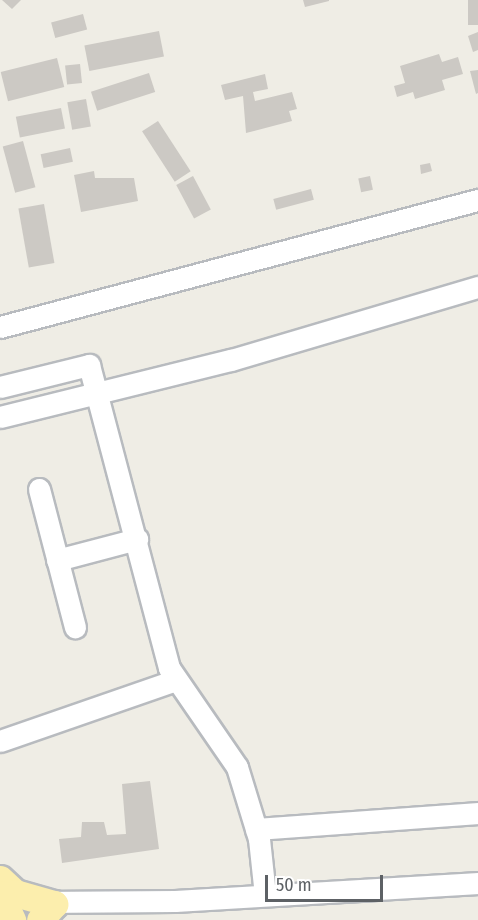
<!DOCTYPE html>
<html>
<head>
<meta charset="utf-8">
<style>
  body { margin:0 }
  #map { position:relative; width:478px; height:920px; overflow:hidden; background:#efede5; font-family:"Fira Sans Condensed",sans-serif }
  div>[style] { position:absolute }
  .building>* { inset:0; background:#ccc9c4; transform-origin:0 0 }
  .roads { filter:drop-shadow(2px 0 #b8bbbf) drop-shadow(-2px 0 #b8bbbf) drop-shadow(0 2px #b8bbbf) drop-shadow(0 -2px #b8bbbf) }
  .minor>* { height:21px; margin:-10.5px; padding:0 10.5px; transform-origin:10.5px; border-radius:10.5px; background:#fff }
  .major>* { height:27px; margin:-13.5px; padding:0 13.5px; transform-origin:13.5px; border-radius:13.5px; background:#fceead }
  span { translate:-50% -50%; white-space:nowrap; text-align:center; line-height:1.15; -webkit-text-stroke:5px #fff; paint-order:stroke }
  .scale { position:absolute; left:265px; top:875px; width:118px; height:27px; box-sizing:border-box; border:3px solid #5d6165; border-top:0; padding-left:8px; font-size:18px; line-height:21px; white-space:nowrap; color:#5d6165; -webkit-text-stroke:4px #fff; paint-order:stroke }
</style>
</head>
<body>
<div id="map">
  <div class="building">
    <div style="clip-path:polygon(2px 0,21px 0,12px 9px)"></div>
    <div style="clip-path:polygon(303px 0,329px 0,329px 1px,305px 7px)"></div>
    <div style="left:468px;top:0;width:10px;height:25px"></div>
    <div style="left:83px;top:14px;width:16px;height:33px;rotate:75deg"></div>
    <div style="left:159px;top:31px;width:26px;height:76px;rotate:79deg"></div>
    <div style="clip-path:polygon(478px 32px,478px 50px,473px 52px,468px 36px)"></div>
    <div style="clip-path:polygon(439px 54px,442px 62px,458px 57px,463px 74px,442px 80px,445px 90px,415px 99px,413px 92px,397px 97px,394px 86px,405px 83px,400px 66px)"></div>
    <div style="left:57px;top:58px;width:30px;height:58px;rotate:76deg"></div>
    <div style="left:80px;top:64px;width:19px;height:15px;rotate:84deg"></div>
    <div style="clip-path:polygon(478px 70px,478px 93px,476px 94px,470px 71px)"></div>
    <div style="left:149px;top:73px;width:20px;height:61px;rotate:72deg"></div>
    <div style="clip-path:polygon(265px 74px,268px 89px,253px 92px,255px 101px,292px 92px,297px 109px,289px 111px,292px 121px,246px 133px,243px 96px,225px 100px,221px 85px)"></div>
    <div style="left:86px;top:99px;width:28px;height:19px;rotate:80deg"></div>
    <div style="left:61px;top:108px;width:21px;height:46px;rotate:79deg"></div>
    <div style="left:158px;top:121px;width:60px;height:19px;rotate:57deg"></div>
    <div style="left:23px;top:141px;width:48px;height:21px;rotate:75deg"></div>
    <div style="left:70px;top:148px;width:14px;height:30px;rotate:78deg"></div>
    <div style="clip-path:polygon(430px 163px,432px 171px,421px 174px,420px 165px)"></div>
    <div style="clip-path:polygon(94px 171px,95px 178px,134px 178px,138px 201px,81px 212px,74px 175px)"></div>
    <div style="left:193px;top:176px;width:38px;height:19px;rotate:62deg"></div>
    <div style="left:370px;top:176px;width:14px;height:12px;rotate:78deg"></div>
    <div style="left:311px;top:189px;width:11px;height:39px;rotate:75deg"></div>
    <div style="left:44px;top:204px;width:60px;height:26px;rotate:80deg"></div>
    <div style="clip-path:polygon(150px 781px,159px 849px,62px 863px,59px 839px,81px 837px,82px 822px,104px 822px,107px 835px,126px 834px,122px 784px)"></div>
  </div>
  <div class="roads">
    <div class="minor">
      <div style="left:0;top:327px;width:495px;rotate:-14.9deg"></div>
      <div style="left:0;top:387px;width:92px;rotate:-13.9deg"></div>
      <div style="left:89px;top:365px;width:313px;rotate:75.2deg"></div>
      <div style="left:169px;top:668px;width:120px;rotate:55.5deg"></div>
      <div style="left:237px;top:767px;width:75px;rotate:73deg"></div>
      <div style="left:259px;top:839px;width:56px;rotate:83.9deg"></div>
      <div style="left:0;top:417px;width:238px;rotate:-13.9deg"></div>
      <div style="left:231px;top:360px;width:258px;rotate:-16.5deg"></div>
      <div style="left:39px;top:489px;width:143px;rotate:75.4deg"></div>
      <div style="left:57px;top:560px;width:83px;rotate:-14.7deg"></div>
      <div style="left:0;top:741px;width:186px;rotate:-19.1deg"></div>
      <div style="left:256px;top:829px;width:223px;rotate:-4.1deg"></div>
      <div style="left:38px;top:902px;width:137px;rotate:-0.4deg"></div>
      <div style="left:175px;top:901px;width:304px;rotate:-3.4deg"></div>
    </div>
    <div class="major">
      <div style="left:0;top:879px;width:21px;rotate:43deg"></div>
      <div style="left:15px;top:893px;width:41px;rotate:15.8deg"></div>
      <div style="left:54px;top:904px;width:21px;rotate:131deg"></div>
      <div style="left:0;top:894px;width:29px;rotate:65deg"></div>
    </div>
  </div>
  <div class="scale">50 m</div>
</div>
</body>
</html>
